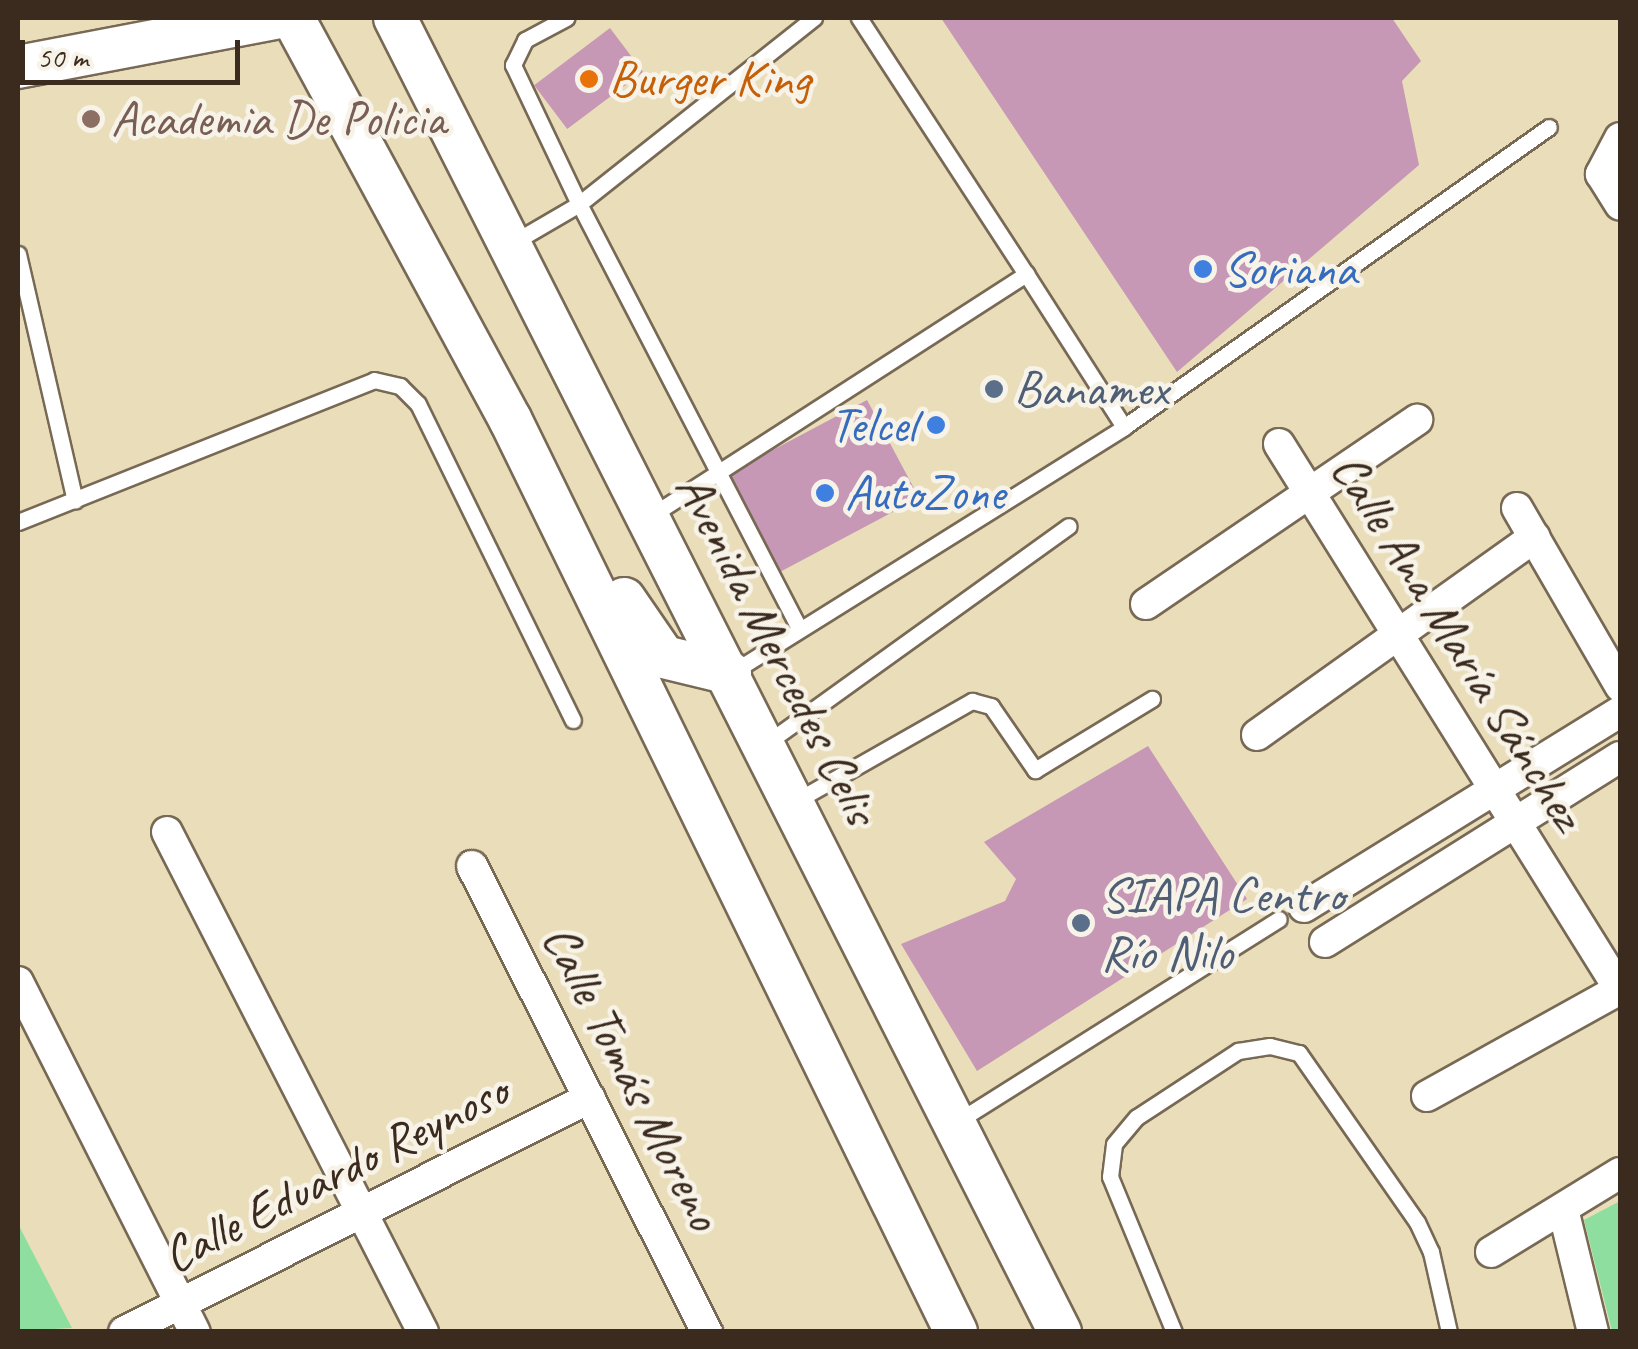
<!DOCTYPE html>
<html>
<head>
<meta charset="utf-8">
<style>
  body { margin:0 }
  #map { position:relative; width:1638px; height:1349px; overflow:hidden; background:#eadeba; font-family:Caveat,sans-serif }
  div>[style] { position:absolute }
  .green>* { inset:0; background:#8edf9f }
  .building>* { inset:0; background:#c698b5; transform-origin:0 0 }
  .roads { filter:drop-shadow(2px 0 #786955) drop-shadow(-2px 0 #786955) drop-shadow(0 2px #786955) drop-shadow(0 -2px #786955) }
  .service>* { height:15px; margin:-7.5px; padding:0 7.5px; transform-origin:7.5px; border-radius:7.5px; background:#fff }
  .minor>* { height:30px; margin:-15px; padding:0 15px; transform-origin:15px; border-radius:15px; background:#fff }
  .secondary>* { height:42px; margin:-21px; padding:0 21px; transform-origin:21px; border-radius:21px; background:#fff }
  .dots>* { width:28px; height:28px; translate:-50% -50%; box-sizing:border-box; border:5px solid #f7f3e8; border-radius:50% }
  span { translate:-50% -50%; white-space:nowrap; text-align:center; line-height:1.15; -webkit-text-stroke:9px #f7f3e8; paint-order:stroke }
  .food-label { font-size:50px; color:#c56008 }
  .left { translate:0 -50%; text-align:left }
  .education-label { font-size:50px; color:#785e54 }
  .shop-label { font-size:50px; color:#366cbe }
  .right { translate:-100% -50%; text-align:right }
  .service-label { font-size:50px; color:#4e5e75 }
  .street-label { font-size:50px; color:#3b2a1e }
  .frame { position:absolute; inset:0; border:20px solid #3b2a1e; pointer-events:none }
  .scale { position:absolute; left:20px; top:40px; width:220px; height:45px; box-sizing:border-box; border:5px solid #3b2a1e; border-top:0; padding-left:12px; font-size:30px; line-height:35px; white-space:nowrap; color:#3b2a1e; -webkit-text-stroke:8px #f7f3e8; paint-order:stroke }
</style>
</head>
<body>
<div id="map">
  <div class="green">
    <div style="clip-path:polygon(1620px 1201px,1620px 1331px,1612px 1331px,1584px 1220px)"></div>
    <div style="clip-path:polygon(18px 1224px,72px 1328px,18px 1331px)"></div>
  </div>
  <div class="building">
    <div style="clip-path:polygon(941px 18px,1392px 18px,1421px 61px,1402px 81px,1419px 165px,1177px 372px)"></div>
    <div style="left:610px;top:28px;width:55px;height:95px;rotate:53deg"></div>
    <div style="left:867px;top:400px;width:111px;height:163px;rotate:62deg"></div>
    <div style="clip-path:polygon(1148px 746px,1247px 899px,977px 1071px,901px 944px,1005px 901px,1016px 879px,984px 842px)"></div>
  </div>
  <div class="roads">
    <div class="service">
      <div style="left:514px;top:242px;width:75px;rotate:-30.3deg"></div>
      <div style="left:579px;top:204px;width:154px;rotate:-115.4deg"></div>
      <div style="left:513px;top:65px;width:28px;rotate:-64deg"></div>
      <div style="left:525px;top:40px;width:47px;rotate:-28.2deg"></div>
      <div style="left:18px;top:254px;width:253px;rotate:77deg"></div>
      <div style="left:1124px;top:427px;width:520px;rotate:-35.22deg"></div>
      <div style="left:649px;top:517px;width:449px;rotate:-32.8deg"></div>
      <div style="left:1026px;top:274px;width:306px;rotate:-123.1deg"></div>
      <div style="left:18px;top:522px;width:383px;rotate:-21.7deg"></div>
      <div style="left:374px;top:380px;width:27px;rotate:13deg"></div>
      <div style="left:400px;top:386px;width:25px;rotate:45deg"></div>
      <div style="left:418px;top:404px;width:352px;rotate:63.9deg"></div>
      <div style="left:799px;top:628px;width:478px;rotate:-117.4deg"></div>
      <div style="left:579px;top:204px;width:300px;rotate:-38.4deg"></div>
      <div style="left:731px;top:673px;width:464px;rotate:-32deg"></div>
      <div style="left:1124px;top:427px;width:182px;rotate:-122.6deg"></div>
      <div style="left:764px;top:745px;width:375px;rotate:-35.7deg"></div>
      <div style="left:794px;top:802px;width:205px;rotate:-29.6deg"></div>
      <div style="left:972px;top:701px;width:20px;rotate:15deg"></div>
      <div style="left:991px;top:706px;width:78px;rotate:55.5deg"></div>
      <div style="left:1035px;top:770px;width:137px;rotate:-31.3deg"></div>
      <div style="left:958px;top:1121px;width:379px;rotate:-32.2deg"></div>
      <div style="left:1174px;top:1332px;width:168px;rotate:-112.4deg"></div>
      <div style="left:1110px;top:1177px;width:33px;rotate:-83deg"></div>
      <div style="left:1114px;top:1144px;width:35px;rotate:-50deg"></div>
      <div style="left:1137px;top:1117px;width:121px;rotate:-33.2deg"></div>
      <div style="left:1238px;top:1051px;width:32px;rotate:-9deg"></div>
      <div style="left:1270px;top:1046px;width:30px;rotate:14deg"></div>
      <div style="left:1299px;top:1053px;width:206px;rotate:55.1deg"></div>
      <div style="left:1417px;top:1222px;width:33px;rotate:65deg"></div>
      <div style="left:1431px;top:1252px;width:82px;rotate:77.3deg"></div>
    </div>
    <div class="minor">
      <div style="left:1620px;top:138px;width:41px;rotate:117.8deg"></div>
      <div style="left:1601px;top:174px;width:36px;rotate:58deg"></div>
      <div style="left:1279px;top:444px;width:644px;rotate:58.01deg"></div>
      <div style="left:1517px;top:508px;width:206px;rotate:59.9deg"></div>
      <div style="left:1146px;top:604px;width:328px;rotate:-34.2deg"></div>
      <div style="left:1257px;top:735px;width:341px;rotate:-35.5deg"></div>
      <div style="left:167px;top:832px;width:562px;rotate:62.89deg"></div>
      <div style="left:472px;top:866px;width:522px;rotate:63.24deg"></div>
      <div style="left:1304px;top:907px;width:371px;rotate:-31.7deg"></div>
      <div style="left:1325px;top:942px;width:348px;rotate:-32.1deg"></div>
      <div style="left:18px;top:982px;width:392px;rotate:63.2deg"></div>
      <div style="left:1427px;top:1096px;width:221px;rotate:-29deg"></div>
      <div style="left:1563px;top:1209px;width:127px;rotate:76.3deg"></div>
      <div style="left:1491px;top:1252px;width:151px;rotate:-31.5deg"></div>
      <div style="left:124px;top:1332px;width:521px;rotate:-26.71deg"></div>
    </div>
    <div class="secondary">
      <div style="left:293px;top:18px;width:456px;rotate:61.6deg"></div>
      <div style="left:510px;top:419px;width:1016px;rotate:63.96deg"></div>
      <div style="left:395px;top:18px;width:1473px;rotate:63.16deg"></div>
      <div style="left:18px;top:67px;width:261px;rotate:-10.8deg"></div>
      <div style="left:624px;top:599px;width:70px;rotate:55.4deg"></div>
      <div style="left:664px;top:657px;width:68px;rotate:13.6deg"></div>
    </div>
  </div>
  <div class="dots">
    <div style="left:589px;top:79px;background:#e8710a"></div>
    <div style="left:91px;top:119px;background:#8d6e63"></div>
    <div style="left:1203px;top:269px;background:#3f7fe0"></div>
    <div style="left:994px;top:389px;background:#5c6f8a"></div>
    <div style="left:936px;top:425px;background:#3f7fe0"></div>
    <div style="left:825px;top:493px;background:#3f7fe0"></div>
    <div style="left:1081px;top:923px;background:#5c6f8a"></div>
  </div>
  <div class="food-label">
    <span class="left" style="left:609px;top:79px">Burger King</span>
  </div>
  <div class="education-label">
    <span class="left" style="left:111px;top:119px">Academia De Policia</span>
  </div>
  <div class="shop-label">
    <span class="left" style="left:1223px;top:269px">Soriana</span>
    <span class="right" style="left:916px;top:425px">Telcel</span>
    <span class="left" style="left:845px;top:493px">AutoZone</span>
  </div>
  <div class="service-label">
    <span class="left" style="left:1014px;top:389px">Banamex</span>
    <span class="left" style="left:1101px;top:923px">SIAPA Centro<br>Río Nilo</span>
  </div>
  <div class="street-label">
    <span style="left:1458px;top:641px;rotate:58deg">Calle Ana María Sánchez</span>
    <span style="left:777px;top:649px;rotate:63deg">Avenida Mercedes Celis</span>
    <span style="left:632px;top:1077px;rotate:63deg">Calle Tomás Moreno</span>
    <span style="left:335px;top:1173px;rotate:-27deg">Calle Eduardo Reynoso</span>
  </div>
  <div class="frame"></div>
  <div class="scale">50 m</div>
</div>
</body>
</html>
